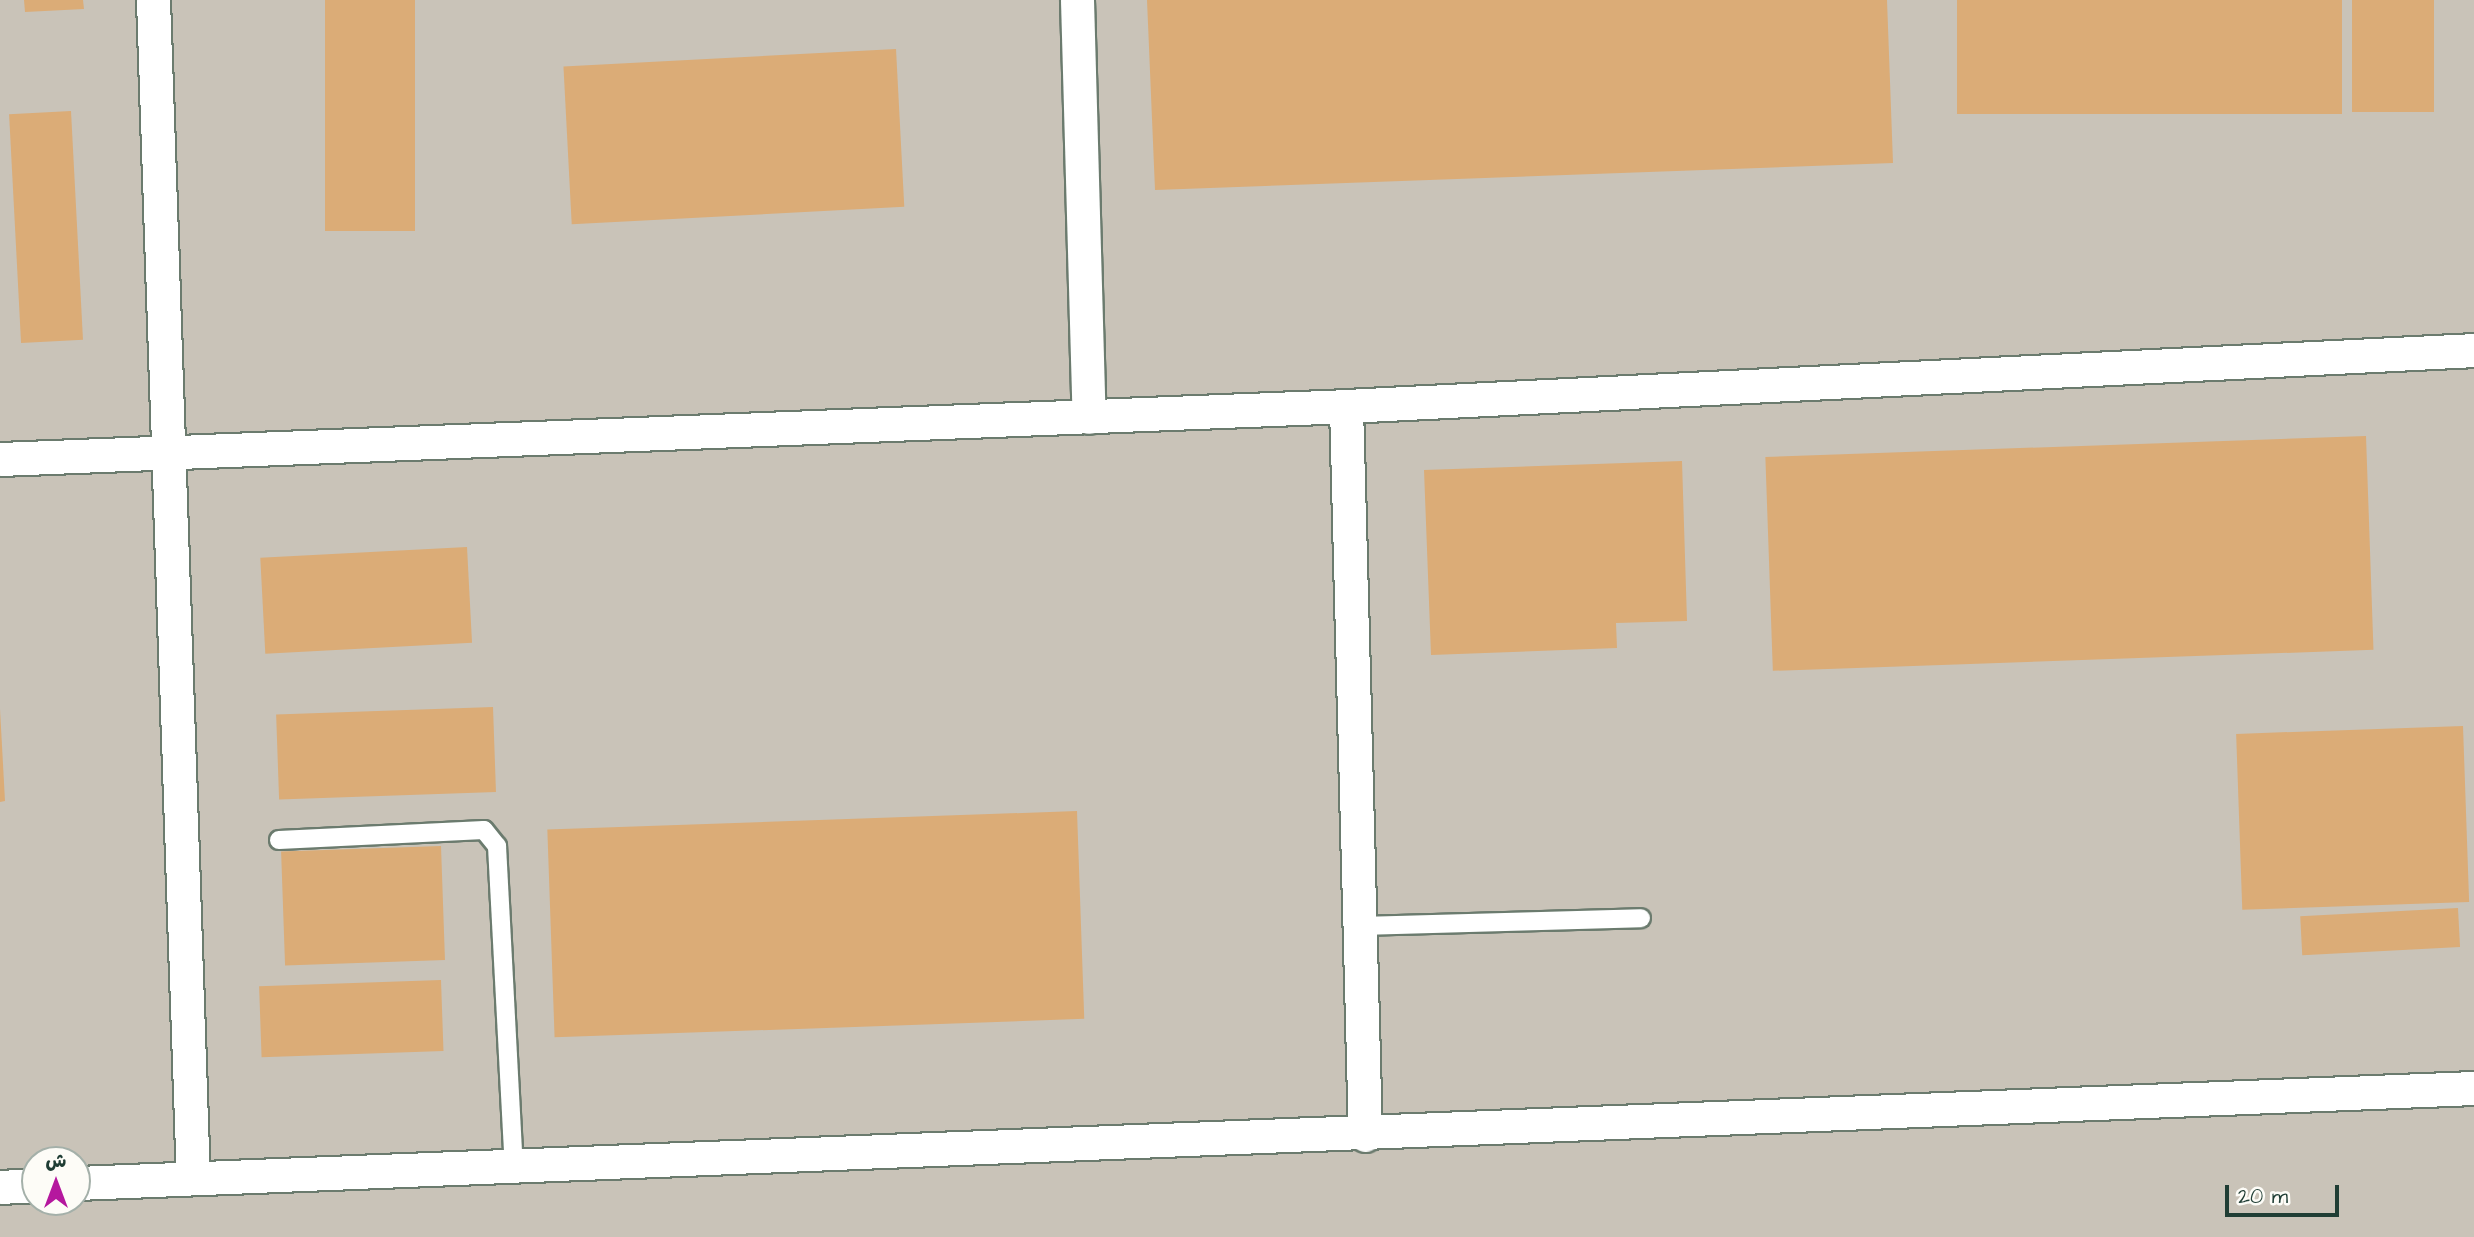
<!DOCTYPE html>
<html>
<head>
<meta charset="utf-8">
<style>
  body { margin:0 }
  #map { position:relative; width:2474px; height:1237px; overflow:hidden; background:#f7edda; font-family:"Architects Daughter","Playpen Sans Arabic",sans-serif }
  div>[style] { position:absolute }
  .industrial>* { inset:0; background:#c9c3b8 }
  .building>* { inset:0; background:#dbac77; transform-origin:0 0 }
  .roads { filter:drop-shadow(2px 0 #6b7b6e) drop-shadow(-2px 0 #6b7b6e) drop-shadow(0 2px #6b7b6e) drop-shadow(0 -2px #6b7b6e) }
  .service>* { height:18px; margin:-9px; padding:0 9px; transform-origin:9px; border-radius:9px; background:#fff }
  .minor>* { height:33px; margin:-16.5px; padding:0 16.5px; transform-origin:16.5px; border-radius:16.5px; background:#fff }
  span { translate:-50% -50%; white-space:nowrap; text-align:center; line-height:1.15; -webkit-text-stroke:5px #fdfcf7; paint-order:stroke }
  .north { position:absolute; left:21px; top:1146px; width:70px; height:70px; box-sizing:border-box; background:#fdfcf7; border:2px solid #a4b0a9; border-radius:50%; rotate:0deg; font-size:19px; font-weight:700; line-height:28px; text-align:center; color:#1f3d34 }
  .north::after { content:''; display:block; margin:auto; width:24px; height:32px; background:#b5179e; clip-path:polygon(50% 0,100% 100%,50% 72%,0 100%) }
  .scale { position:absolute; left:2225px; top:1185px; width:114px; height:32px; box-sizing:border-box; border:4px solid #1f3d34; border-top:0; padding-left:9px; font-size:21px; line-height:24px; white-space:nowrap; color:#1f3d34; -webkit-text-stroke:5px #fdfcf7; paint-order:stroke }
</style>
</head>
<body>
<div id="map">
  <div class="industrial">
    <div style="clip-path:polygon(evenodd,0 0,2474px 0,2474px 1237px,0 1237px,0 0,35px 1160px,77px 1160px,77px 1202px,35px 1202px,35px 1160px)"></div>
  </div>
  <div class="building">
    <div style="clip-path:polygon(24px 0,83px 0,84px 9px,25px 12px)"></div>
    <div style="left:325px;top:0;width:90px;height:231px"></div>
    <div style="clip-path:polygon(1147px 0,1887px 0,1893px 163px,1155px 190px)"></div>
    <div style="left:1957px;top:0;width:385px;height:114px"></div>
    <div style="left:2352px;top:0;width:82px;height:112px"></div>
    <div style="left:896px;top:49px;width:158px;height:333px;rotate:87deg"></div>
    <div style="left:71px;top:111px;width:229px;height:62px;rotate:87deg"></div>
    <div style="left:2366px;top:436px;width:214px;height:601px;rotate:88deg"></div>
    <div style="clip-path:polygon(1682px 461px,1687px 621px,1616px 623px,1617px 648px,1431px 655px,1424px 470px)"></div>
    <div style="left:467px;top:547px;width:96px;height:207px;rotate:87deg"></div>
    <div style="left:493px;top:707px;width:85px;height:217px;rotate:88deg"></div>
    <div style="clip-path:polygon(0 709px,5px 801px,0 802px)"></div>
    <div style="left:2463px;top:726px;width:176px;height:227px;rotate:88deg"></div>
    <div style="left:1077px;top:811px;width:208px;height:530px;rotate:88deg"></div>
    <div style="left:441px;top:846px;width:114px;height:160px;rotate:88deg"></div>
    <div style="left:2458px;top:908px;width:39px;height:158px;rotate:87deg"></div>
    <div style="left:441px;top:980px;width:71px;height:182px;rotate:88deg"></div>
  </div>
  <div class="roads">
    <div class="service">
      <div style="left:279px;top:840px;width:205px;rotate:-2.8deg"></div>
      <div style="left:484px;top:830px;width:21px;rotate:51deg"></div>
      <div style="left:497px;top:846px;width:321px;rotate:87deg"></div>
      <div style="left:1360px;top:926px;width:281px;rotate:-1.6deg"></div>
    </div>
    <div class="minor">
      <div style="left:153px;top:0;width:1179px;rotate:88.06deg"></div>
      <div style="left:1077px;top:0;width:417px;rotate:88.4deg"></div>
      <div style="left:1346px;top:406px;width:729px;rotate:88.51deg"></div>
      <div style="left:0;top:459px;width:1347px;rotate:-2.25deg"></div>
      <div style="left:1346px;top:406px;width:1129px;rotate:-2.84deg"></div>
      <div style="left:77px;top:1183px;width:2399px;rotate:-2.27deg"></div>
      <div style="left:0;top:1187px;width:35px;rotate:-3deg"></div>
    </div>
  </div>
  <div class="north">ش</div>
  <div class="scale">20 m</div>
</div>
</body>
</html>
